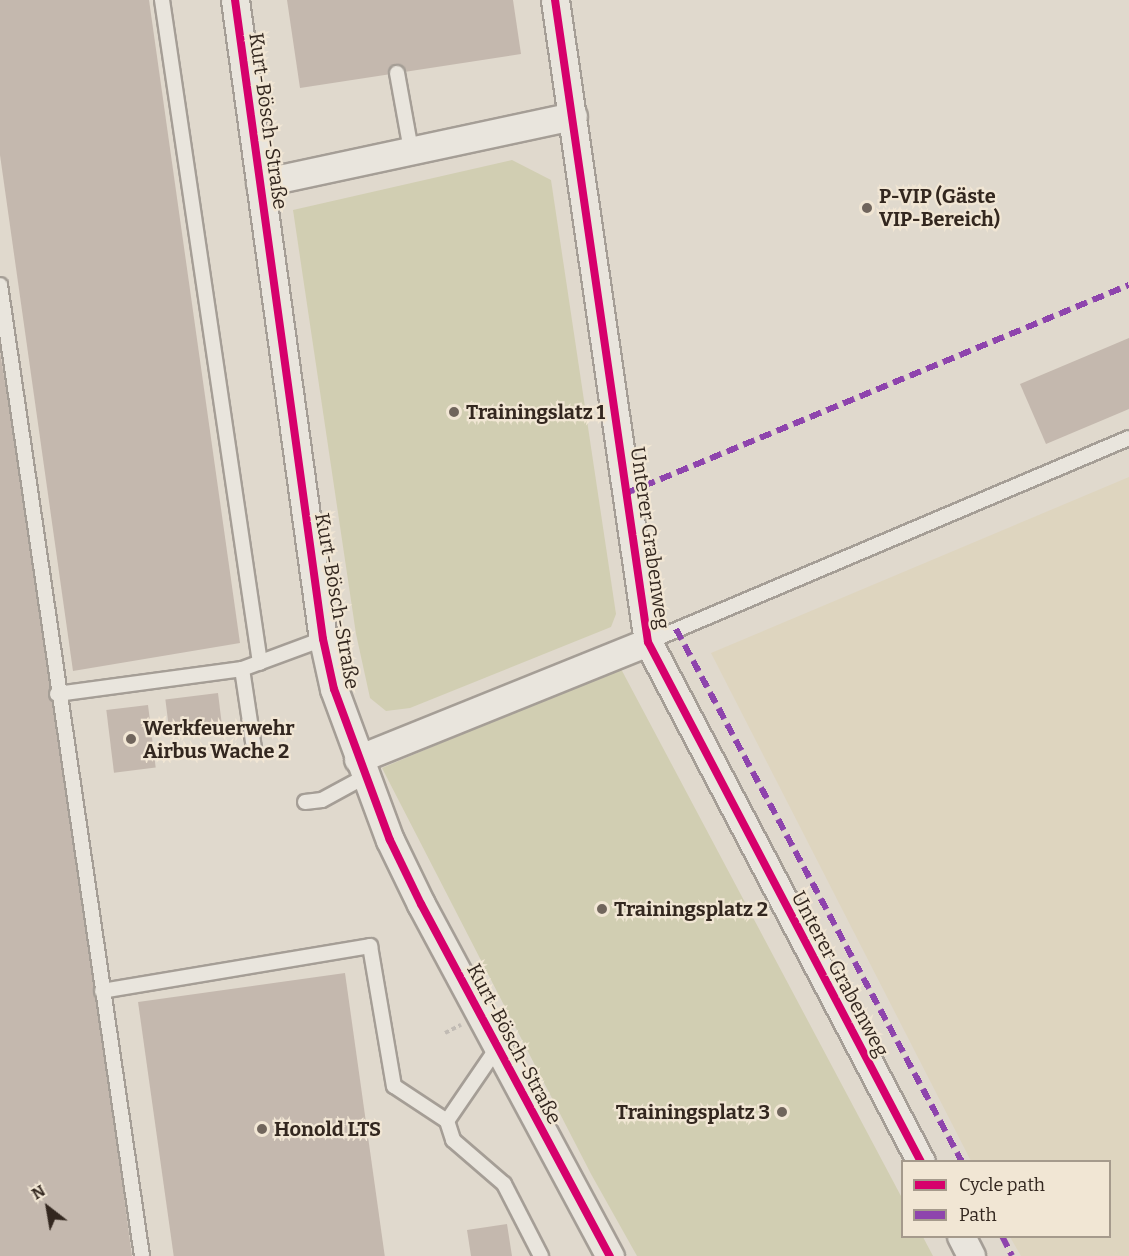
<!DOCTYPE html>
<html>
<head>
<meta charset="utf-8">
<style>
  body { margin:0 }
  #map { position:relative; width:1129px; height:1256px; overflow:hidden; background:#e0d9cd; font-family:Bitter,serif }
  div>[style] { position:absolute }
  .farmland>* { inset:0; background:#ded5bf }
  .green>* { inset:0; background:#d1ceb2 }
  .building>* { inset:0; background:#c4b8ae; transform-origin:0 0 }
  .path>* { height:4px; margin-top:-2px; transform-origin:0; background:repeating-linear-gradient(90deg,#c1bbb4 0 4.5px,transparent 0 7.5px) }
  .roads { filter:drop-shadow(2px 0 #a59e96) drop-shadow(-2px 0 #a59e96) drop-shadow(0 2px #a59e96) drop-shadow(0 -2px #a59e96) }
  .service>* { height:14px; margin:-7px; padding:0 7px; transform-origin:7px; border-radius:7px; background:#e9e5dd }
  .minor>* { height:27px; margin:-13.5px; padding:0 13.5px; transform-origin:13.5px; border-radius:13.5px; background:#e9e5dd }
  .quiet>* { height:6px; margin-top:-3px; transform-origin:0; background:repeating-linear-gradient(90deg,#8e44ad 0 12px,transparent 0 18px) }
  .cycleway>* { height:8px; margin:-4px; padding:0 4px; transform-origin:4px; border-radius:4px; background:#d6006c }
  .dots>* { width:16px; height:16px; translate:-50% -50%; box-sizing:border-box; border:3px solid #f1e6d4; border-radius:50% }
  span { translate:-50% -50%; white-space:nowrap; text-align:center; line-height:1.15; -webkit-text-stroke:4.5px #f1e6d4; paint-order:stroke }
  .street-label { font-size:20px; color:#33271f }
  .poi-label { font-size:20px; color:#33271f; font-weight:700 }
  .left { translate:0 -50%; text-align:left }
  .right { translate:-100% -50%; text-align:right }
  .legend { position:absolute; left:901px; top:1160px; width:210px; height:78px; box-sizing:border-box; background:#f1e6d4; border:2px solid #a59a8c; margin:0; padding:8px 10px; list-style:none; font-size:18px; color:#33271f }
  .legend li { display:flex; align-items:center; gap:12px; height:30px }
  .legend b { width:30px; border:2px solid #a59a8c }
  .north { position:absolute; left:18px; top:1178px; width:60px; height:60px; -webkit-text-stroke:4px #f1e6d4; paint-order:stroke; rotate:329deg; font-size:16px; font-weight:700; line-height:24px; text-align:center; color:#33271f }
  .north::after { content:''; display:block; margin:auto; width:21px; height:27px; background:#33271f; clip-path:polygon(50% 0,100% 100%,50% 72%,0 100%) }
</style>
</head>
<body>
<div id="map">
  <div class="farmland">
    <div style="clip-path:polygon(1129px 477px,1129px 1256px,1021px 1256px,1010px 1237px,1110px 1236px,1110px 1162px,971px 1161px,711px 653px)"></div>
  </div>
  <div class="green">
    <div style="clip-path:polygon(512px 160px,551px 180px,616px 614px,611px 627px,410px 708px,386px 711px,370px 698px,356px 634px,293px 210px)"></div>
    <div style="clip-path:polygon(620px 667px,902px 1198px,902px 1236px,923px 1237px,933px 1256px,637px 1256px,591px 1174px,382px 768px)"></div>
  </div>
  <div class="building">
    <div style="clip-path:polygon(0 0,149px 0,240px 643px,73px 671px,0 155px)"></div>
    <div style="clip-path:polygon(287px 0,513px 0,521px 54px,300px 88px)"></div>
    <div style="clip-path:polygon(1129px 338px,1129px 409px,1046px 444px,1020px 384px)"></div>
    <div style="clip-path:polygon(0 352px,61px 718px,132px 1256px,0 1256px)"></div>
    <div style="left:218px;top:693px;width:33px;height:53px;rotate:83deg"></div>
    <div style="left:148px;top:705px;width:63px;height:42px;rotate:83deg"></div>
    <div style="left:345px;top:973px;width:286px;height:209px;rotate:82deg"></div>
    <div style="clip-path:polygon(507px 1224px,512px 1256px,471px 1256px,467px 1230px)"></div>
  </div>
  <div class="path">
    <div style="left:445px;top:1033px;width:18px;rotate:-27deg"></div>
  </div>
  <div class="roads">
    <div class="service">
      <div style="left:162px;top:0;width:670px;rotate:81.59deg"></div>
      <div style="left:397px;top:73px;width:78px;rotate:79.7deg"></div>
      <div style="left:0;top:285px;width:981px;rotate:81.68deg"></div>
      <div style="left:648px;top:642px;width:522px;rotate:-22.98deg"></div>
      <div style="left:242px;top:669px;width:80px;rotate:81.4deg"></div>
      <div style="left:57px;top:694px;width:187px;rotate:-7.7deg"></div>
      <div style="left:242px;top:669px;width:86px;rotate:-20.3deg"></div>
      <div style="left:305px;top:802px;width:17px;rotate:-7deg"></div>
      <div style="left:322px;top:800px;width:50px;rotate:-28.6deg"></div>
      <div style="left:102px;top:991px;width:272px;rotate:-9.5deg"></div>
      <div style="left:370px;top:946px;width:142px;rotate:80.3deg"></div>
      <div style="left:394px;top:1086px;width:64px;rotate:33.4deg"></div>
      <div style="left:497px;top:1048px;width:88px;rotate:124.4deg"></div>
      <div style="left:447px;top:1121px;width:20px;rotate:72deg"></div>
      <div style="left:453px;top:1140px;width:67px;rotate:40.8deg"></div>
      <div style="left:504px;top:1184px;width:81px;rotate:62.8deg"></div>
    </div>
    <div class="minor">
      <div style="left:235px;top:0;width:645px;rotate:82.16deg"></div>
      <div style="left:323px;top:639px;width:51px;rotate:77.6deg"></div>
      <div style="left:334px;top:689px;width:161px;rotate:69.7deg"></div>
      <div style="left:390px;top:840px;width:71px;rotate:64.2deg"></div>
      <div style="left:421px;top:904px;width:400px;rotate:61.8deg"></div>
      <div style="left:555px;top:0;width:649px;rotate:81.76deg"></div>
      <div style="left:648px;top:642px;width:587px;rotate:62.3deg"></div>
      <div style="left:260px;top:183px;width:320px;rotate:-12.1deg"></div>
      <div style="left:358px;top:759px;width:313px;rotate:-22deg"></div>
      <div style="left:961px;top:1236px;width:22px;rotate:63deg"></div>
    </div>
  </div>
  <div class="quiet">
    <div style="left:627px;top:493px;width:543px;rotate:-22.51deg"></div>
    <div style="left:676px;top:629px;width:605px;rotate:61.78deg"></div>
    <div style="left:1002px;top:1236px;width:22px;rotate:63deg"></div>
  </div>
  <div class="cycleway">
    <div style="left:235px;top:0;width:645px;rotate:82.16deg"></div>
    <div style="left:323px;top:639px;width:51px;rotate:77.6deg"></div>
    <div style="left:334px;top:689px;width:161px;rotate:69.7deg"></div>
    <div style="left:390px;top:840px;width:71px;rotate:64.2deg"></div>
    <div style="left:421px;top:904px;width:400px;rotate:61.8deg"></div>
    <div style="left:555px;top:0;width:649px;rotate:81.76deg"></div>
    <div style="left:648px;top:642px;width:587px;rotate:62.3deg"></div>
  </div>
  <div class="dots">
    <div style="left:867px;top:208px;background:#70655c"></div>
    <div style="left:454px;top:412px;background:#70655c"></div>
    <div style="left:131px;top:739px;background:#70655c"></div>
    <div style="left:602px;top:909px;background:#70655c"></div>
    <div style="left:782px;top:1112px;background:#70655c"></div>
    <div style="left:262px;top:1129px;background:#70655c"></div>
  </div>
  <div class="street-label">
    <span style="left:268px;top:121px;rotate:82deg">Kurt-Bösch-Straße</span>
    <span style="left:650px;top:538px;rotate:82deg">Unterer Grabenweg</span>
    <span style="left:337px;top:601px;rotate:80deg">Kurt-Bösch-Straße</span>
    <span style="left:840px;top:974px;rotate:62deg">Unterer Grabenweg</span>
    <span style="left:514px;top:1044px;rotate:62deg">Kurt-Bösch-Straße</span>
  </div>
  <div class="poi-label">
    <span class="left" style="left:879px;top:208px">P-VIP (Gäste<br>VIP-Bereich)</span>
    <span class="left" style="left:466px;top:412px">Trainingslatz 1</span>
    <span class="left" style="left:143px;top:740px">Werkfeuerwehr<br>Airbus Wache 2</span>
    <span class="left" style="left:614px;top:909px">Trainingsplatz 2</span>
    <span class="right" style="left:770px;top:1112px">Trainingsplatz 3</span>
    <span class="left" style="left:274px;top:1129px">Honold LTS</span>
  </div>
  <ul class="legend">
  <li><b style="height:8px;background:#d6006c"></b>Cycle path</li>
  <li><b style="height:8px;background:#8e44ad"></b>Path</li>
  </ul>
  <div class="north">N</div>
</div>
</body>
</html>
